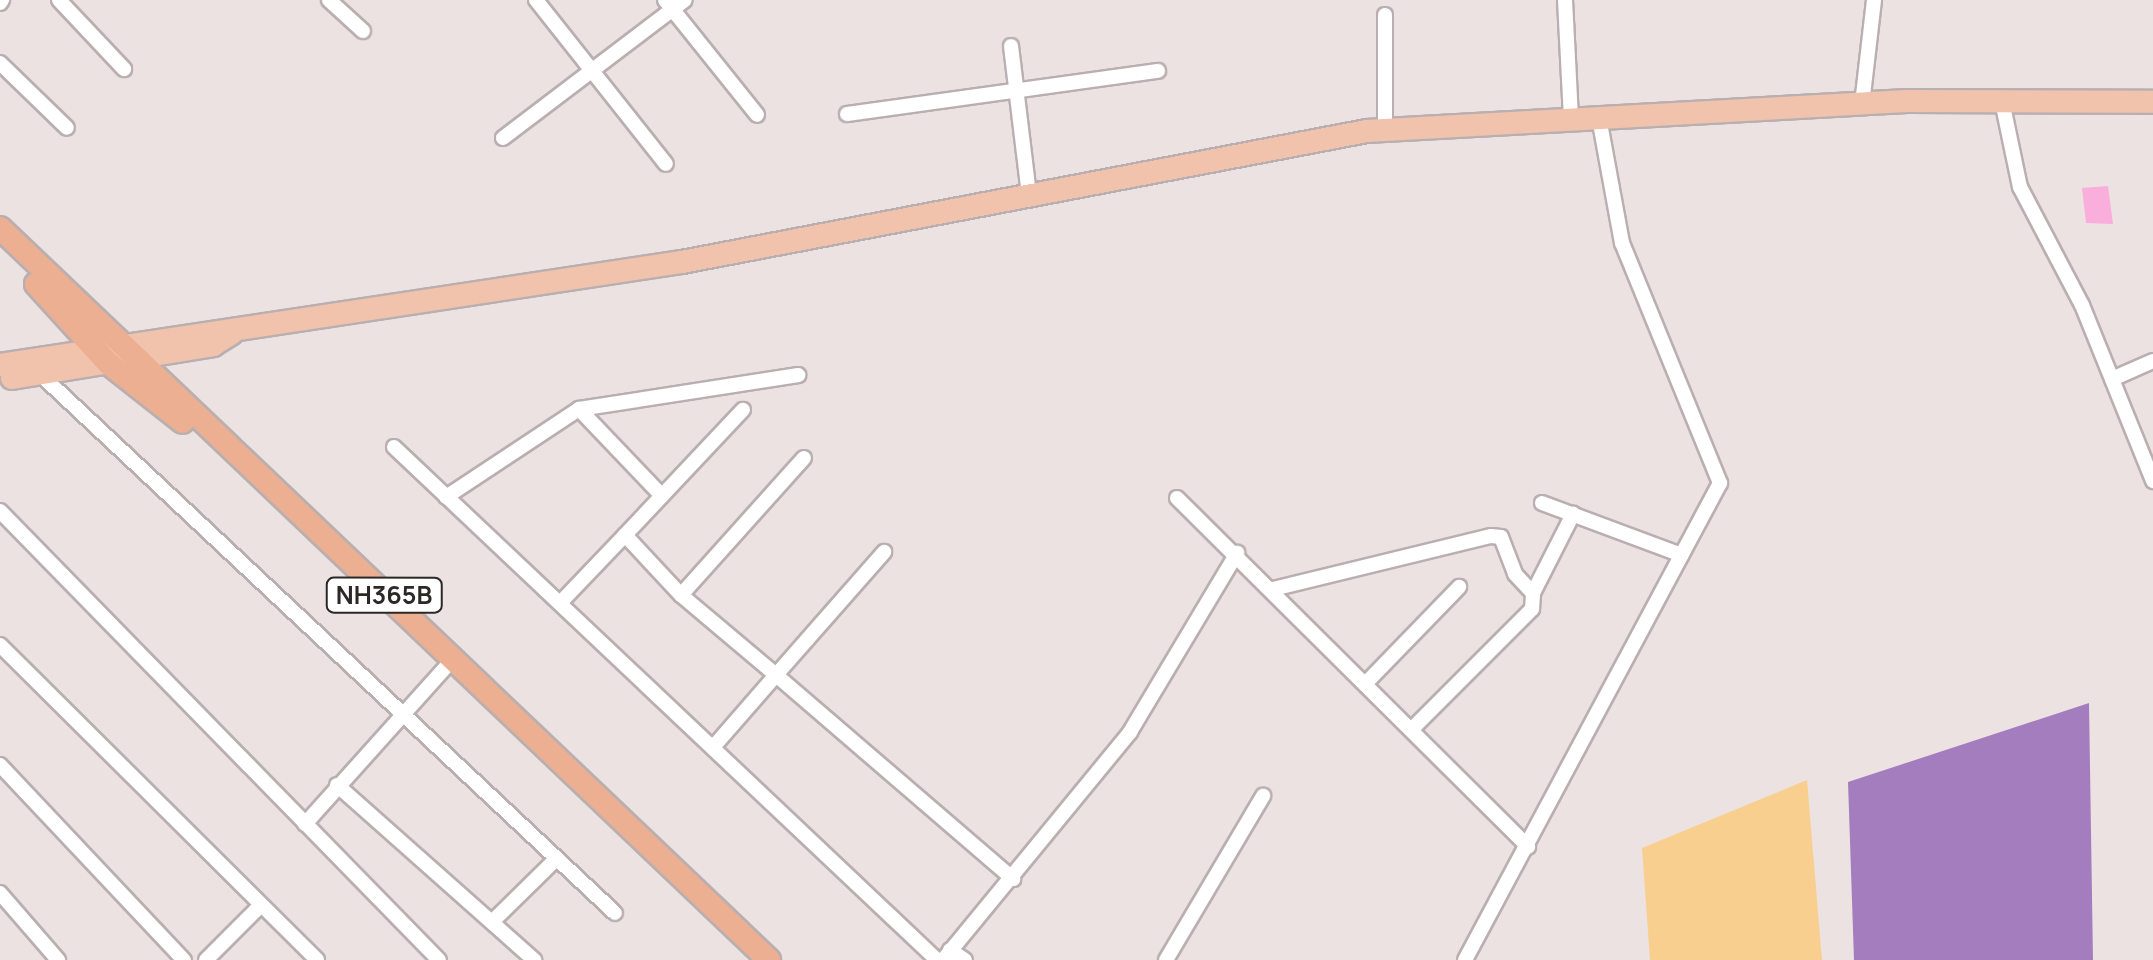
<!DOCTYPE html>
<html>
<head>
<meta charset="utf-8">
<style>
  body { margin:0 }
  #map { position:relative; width:2153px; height:960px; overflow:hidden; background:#ede2e2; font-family:Manrope,sans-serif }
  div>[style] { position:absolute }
  .green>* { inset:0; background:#f8cf8e }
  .water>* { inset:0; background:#a47dbf }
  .building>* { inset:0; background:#faaedb }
  .roads { filter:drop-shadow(2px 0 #baafb0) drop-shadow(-2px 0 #baafb0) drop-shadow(0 2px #baafb0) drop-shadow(0 -2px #baafb0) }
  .minor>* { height:14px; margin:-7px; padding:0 7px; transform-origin:7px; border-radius:7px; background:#fff }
  .primary>* { height:22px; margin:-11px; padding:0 11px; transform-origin:11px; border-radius:11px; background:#f1c3ad }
  .trunk>* { height:22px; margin:-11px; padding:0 11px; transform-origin:11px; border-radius:11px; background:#ecaf92 }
  span { translate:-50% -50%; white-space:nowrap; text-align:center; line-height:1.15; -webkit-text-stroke:9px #fff; paint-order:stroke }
  .shield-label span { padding:2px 8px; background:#fff; border:2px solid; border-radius:8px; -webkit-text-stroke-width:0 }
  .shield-label { font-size:25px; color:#2c2828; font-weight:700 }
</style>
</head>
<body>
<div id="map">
  <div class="green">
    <div style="clip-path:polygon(1807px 780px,1822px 960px,1650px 960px,1642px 848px)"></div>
  </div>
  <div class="water">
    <div style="clip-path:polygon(2089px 703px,2093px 960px,1854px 960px,1848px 782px)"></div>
  </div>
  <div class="building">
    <div style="clip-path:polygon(2108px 186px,2113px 224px,2086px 223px,2082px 188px)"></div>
  </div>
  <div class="roads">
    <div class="minor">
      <div style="left:59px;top:0;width:95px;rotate:46.7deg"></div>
      <div style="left:329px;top:0;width:46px;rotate:42.4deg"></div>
      <div style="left:536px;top:0;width:209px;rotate:51.6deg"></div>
      <div style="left:665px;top:0;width:147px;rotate:51.3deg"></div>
      <div style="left:1565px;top:0;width:120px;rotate:87.1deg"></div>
      <div style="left:0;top:3px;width:4px;rotate:-56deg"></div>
      <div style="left:1385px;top:15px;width:115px;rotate:90deg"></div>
      <div style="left:1011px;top:46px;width:150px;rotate:83.1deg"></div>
      <div style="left:0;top:63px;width:93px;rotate:44.1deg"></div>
      <div style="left:2002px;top:101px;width:88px;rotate:78.2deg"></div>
      <div style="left:2020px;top:187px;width:133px;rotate:62.3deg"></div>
      <div style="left:2082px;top:305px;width:190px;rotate:68deg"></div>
      <div style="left:1862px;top:104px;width:105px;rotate:-83.4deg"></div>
      <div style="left:847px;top:114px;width:314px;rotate:-7.9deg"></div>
      <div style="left:503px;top:138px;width:228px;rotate:-37.2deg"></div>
      <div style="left:40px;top:374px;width:788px;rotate:43.15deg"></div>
      <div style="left:2112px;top:379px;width:45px;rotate:-23.7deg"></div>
      <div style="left:579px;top:409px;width:120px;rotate:46.3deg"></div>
      <div style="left:394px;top:447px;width:747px;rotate:43.37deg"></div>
      <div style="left:446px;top:497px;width:159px;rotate:-33.5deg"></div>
      <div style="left:579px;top:409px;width:222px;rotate:-8.8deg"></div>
      <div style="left:1177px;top:498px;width:495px;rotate:44.8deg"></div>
      <div style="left:1542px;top:503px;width:149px;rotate:20.4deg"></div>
      <div style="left:0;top:511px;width:628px;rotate:45.65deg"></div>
      <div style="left:625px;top:535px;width:172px;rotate:-46.7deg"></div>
      <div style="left:1273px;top:589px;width:224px;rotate:-13.7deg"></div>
      <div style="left:1491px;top:536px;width:10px;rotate:6deg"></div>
      <div style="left:1501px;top:537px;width:40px;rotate:69deg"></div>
      <div style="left:1515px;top:574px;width:26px;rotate:47deg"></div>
      <div style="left:1533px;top:593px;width:89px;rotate:-63.1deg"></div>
      <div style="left:681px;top:595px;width:184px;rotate:-48.1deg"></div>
      <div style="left:561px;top:602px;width:93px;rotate:-46.3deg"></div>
      <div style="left:625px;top:535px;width:82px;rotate:47deg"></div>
      <div style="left:681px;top:595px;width:124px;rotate:40.1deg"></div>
      <div style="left:776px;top:675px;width:164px;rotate:-48.7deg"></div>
      <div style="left:0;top:645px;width:447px;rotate:44.8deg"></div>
      <div style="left:1366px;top:683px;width:134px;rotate:-45.9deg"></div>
      <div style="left:1412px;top:729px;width:170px;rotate:-45deg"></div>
      <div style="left:1532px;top:609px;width:16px;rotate:-86deg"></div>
      <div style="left:715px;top:745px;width:93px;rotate:-48.9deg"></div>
      <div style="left:776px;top:675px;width:313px;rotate:40.7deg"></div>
      <div style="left:0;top:765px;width:268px;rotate:46.7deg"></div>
      <div style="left:337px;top:785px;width:264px;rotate:41.6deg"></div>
      <div style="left:305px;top:824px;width:210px;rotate:-48.1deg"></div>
      <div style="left:0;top:893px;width:89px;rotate:49.1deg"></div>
      <div style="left:495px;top:919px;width:81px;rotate:-44.5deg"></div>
      <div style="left:950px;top:950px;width:18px;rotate:34deg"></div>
      <div style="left:206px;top:960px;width:76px;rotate:-45deg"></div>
      <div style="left:943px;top:960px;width:295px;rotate:-50.6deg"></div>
      <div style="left:1130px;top:732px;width:209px;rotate:-59.1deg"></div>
      <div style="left:1166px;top:960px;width:191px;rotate:-59.4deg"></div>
      <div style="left:1465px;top:960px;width:541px;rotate:-61.87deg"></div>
      <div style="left:1720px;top:483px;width:259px;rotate:-112.2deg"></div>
      <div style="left:1622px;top:243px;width:127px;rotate:-100.4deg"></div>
    </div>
    <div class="primary">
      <div style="left:0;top:365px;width:690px;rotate:-8.59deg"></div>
      <div style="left:682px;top:262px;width:697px;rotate:-10.83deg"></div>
      <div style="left:1367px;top:131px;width:541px;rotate:-3.18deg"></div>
      <div style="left:1907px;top:101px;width:246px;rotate:0.2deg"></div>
      <div style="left:12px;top:378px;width:204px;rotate:-9.3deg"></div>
      <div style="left:213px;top:345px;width:22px;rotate:-32deg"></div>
    </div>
    <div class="trunk">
      <div style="left:0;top:228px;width:1062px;rotate:43.59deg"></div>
      <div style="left:36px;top:284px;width:107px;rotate:47.7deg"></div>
      <div style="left:108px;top:363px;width:95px;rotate:38.2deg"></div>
    </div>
  </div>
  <div class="shield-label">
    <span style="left:384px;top:595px">NH365B</span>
  </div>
</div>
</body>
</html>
